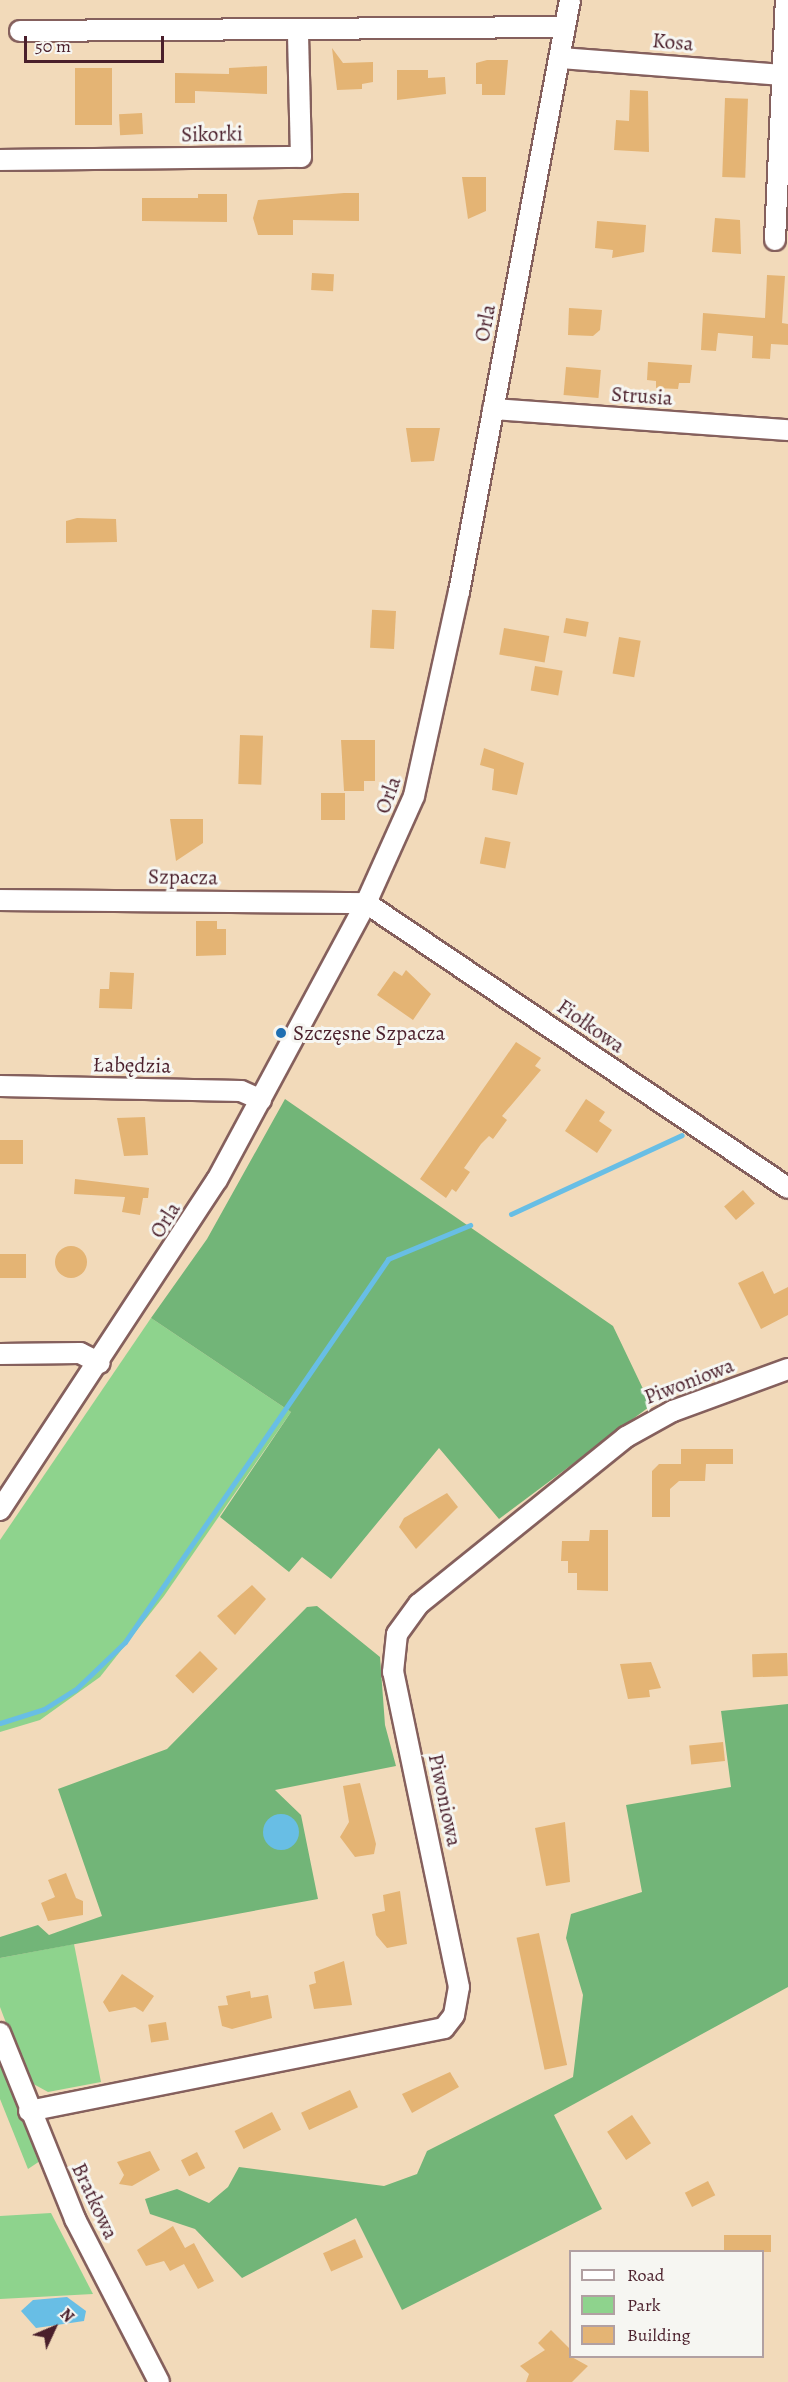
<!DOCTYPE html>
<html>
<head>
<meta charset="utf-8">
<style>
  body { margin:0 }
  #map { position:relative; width:788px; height:2382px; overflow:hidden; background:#f2daba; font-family:Alegreya,serif }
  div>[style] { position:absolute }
  .green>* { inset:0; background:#8ed38d }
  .forest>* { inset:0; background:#72b578 }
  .water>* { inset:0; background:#68bee5 }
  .round { border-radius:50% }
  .stream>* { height:5px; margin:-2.5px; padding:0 2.5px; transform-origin:2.5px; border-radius:2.5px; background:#68bee5 }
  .building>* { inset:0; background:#e4b474; transform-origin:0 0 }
  .roads { filter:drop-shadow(2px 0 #85605d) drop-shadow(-2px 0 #85605d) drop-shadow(0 2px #85605d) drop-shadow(0 -2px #85605d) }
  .minor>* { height:20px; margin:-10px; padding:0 10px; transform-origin:10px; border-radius:10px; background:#fff }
  .dots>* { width:16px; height:16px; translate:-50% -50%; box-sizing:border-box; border:3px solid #f6f6f2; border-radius:50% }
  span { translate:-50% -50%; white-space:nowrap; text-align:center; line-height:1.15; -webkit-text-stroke:6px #f6f6f2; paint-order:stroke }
  .street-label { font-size:21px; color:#4a1f2b }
  .poi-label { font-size:21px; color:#4a1f2b }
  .left { translate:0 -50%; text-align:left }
  .legend { position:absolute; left:569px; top:2250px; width:195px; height:108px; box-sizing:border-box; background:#f6f6f2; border:2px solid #b1a0a2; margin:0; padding:8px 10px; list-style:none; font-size:18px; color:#4a1f2b }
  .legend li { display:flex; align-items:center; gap:12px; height:30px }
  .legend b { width:30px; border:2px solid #b1a0a2 }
  .north { position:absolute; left:24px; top:2298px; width:60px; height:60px; -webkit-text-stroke:4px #f6f6f2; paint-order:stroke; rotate:46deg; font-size:16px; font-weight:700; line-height:24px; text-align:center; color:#4a1f2b }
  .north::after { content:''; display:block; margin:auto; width:21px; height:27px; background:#4a1f2b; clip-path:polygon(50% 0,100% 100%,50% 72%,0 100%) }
  .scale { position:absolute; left:24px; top:36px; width:140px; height:27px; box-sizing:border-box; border:3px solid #4a1f2b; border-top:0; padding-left:8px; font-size:18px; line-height:21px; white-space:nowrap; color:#4a1f2b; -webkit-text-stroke:4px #f6f6f2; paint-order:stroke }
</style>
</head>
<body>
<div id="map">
  <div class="green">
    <div style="clip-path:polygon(151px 1318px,291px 1412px,164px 1596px,100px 1677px,40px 1720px,0 1732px,0 1540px)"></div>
    <div style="clip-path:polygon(74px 1944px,101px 2082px,48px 2092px,28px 2081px,0 2007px,0 1958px)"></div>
    <div style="clip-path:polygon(0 2061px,40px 2161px,28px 2169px,0 2099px)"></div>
    <div style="clip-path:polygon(51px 2213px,93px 2294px,0 2299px,0 2216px)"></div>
  </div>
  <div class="forest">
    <div style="clip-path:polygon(285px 1099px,613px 1326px,645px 1393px,657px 1401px,499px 1519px,439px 1448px,331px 1579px,302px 1557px,289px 1572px,220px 1517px,291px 1412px,151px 1318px,207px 1239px)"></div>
    <div style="clip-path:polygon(317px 1606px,380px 1657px,385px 1725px,396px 1766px,275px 1790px,301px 1815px,318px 1899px,0 1958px,0 1937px,38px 1925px,49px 1935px,102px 1916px,58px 1789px,167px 1749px,307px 1607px)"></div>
    <div style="clip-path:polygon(788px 1704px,788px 1987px,554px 2115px,602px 2209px,402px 2310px,356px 2218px,242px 2278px,195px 2229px,150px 2214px,145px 2199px,177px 2189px,209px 2203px,228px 2187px,239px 2167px,384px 2186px,417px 2174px,427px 2151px,573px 2077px,583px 1995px,566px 1938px,571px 1914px,642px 1892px,626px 1805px,731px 1787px,721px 1711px)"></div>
  </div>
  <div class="water">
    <div class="round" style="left:263px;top:1814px;width:36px;height:36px"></div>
    <div style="clip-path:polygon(67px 2297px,86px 2311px,84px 2321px,36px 2328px,21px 2311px,33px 2300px)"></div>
  </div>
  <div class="stream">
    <div style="left:511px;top:1214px;width:188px;rotate:-24.8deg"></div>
    <div style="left:0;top:1723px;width:46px;rotate:-17.7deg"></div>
    <div style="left:44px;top:1709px;width:36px;rotate:-32deg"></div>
    <div style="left:75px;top:1690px;width:69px;rotate:-43.8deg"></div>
    <div style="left:125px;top:1642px;width:465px;rotate:-55.5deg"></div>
    <div style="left:388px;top:1259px;width:89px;rotate:-22.5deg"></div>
  </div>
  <div class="building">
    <div style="clip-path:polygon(332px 48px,343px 63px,373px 62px,373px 82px,362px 84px,362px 89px,337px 90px)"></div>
    <div style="clip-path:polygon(487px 60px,508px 60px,505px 95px,482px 95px,482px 84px,476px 84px,476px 63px)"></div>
    <div style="clip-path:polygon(267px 66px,267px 94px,195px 91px,195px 103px,175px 103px,175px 73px,229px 74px,229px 68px)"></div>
    <div style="left:75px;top:68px;width:37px;height:57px"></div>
    <div style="clip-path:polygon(397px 70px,428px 70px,428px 78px,445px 77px,446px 94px,397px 100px)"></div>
    <div style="clip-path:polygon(630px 90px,648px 91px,649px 152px,614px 150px,616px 120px,629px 121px)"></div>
    <div style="left:725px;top:98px;width:23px;height:79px;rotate:2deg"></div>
    <div style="left:142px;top:113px;width:21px;height:23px;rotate:87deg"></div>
    <div style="clip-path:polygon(462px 177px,486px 177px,486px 211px,468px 219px)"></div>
    <div style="clip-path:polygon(344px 193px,359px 193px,359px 221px,293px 220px,293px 235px,258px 235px,253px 218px,258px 200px)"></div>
    <div style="clip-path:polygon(198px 194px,227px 194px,227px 222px,142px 221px,142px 198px,198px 198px)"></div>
    <div style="clip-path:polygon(715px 218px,740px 220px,741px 254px,712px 252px)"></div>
    <div style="clip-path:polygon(597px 221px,646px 225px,644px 252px,612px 258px,613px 250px,595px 248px)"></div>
    <div style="left:312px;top:273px;width:22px;height:17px;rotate:3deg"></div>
    <div style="clip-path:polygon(767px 275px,785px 276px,782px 323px,788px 324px,788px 345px,771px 344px,770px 359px,752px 358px,753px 336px,718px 333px,716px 351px,701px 350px,703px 313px,765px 318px)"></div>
    <div style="clip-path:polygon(569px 308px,602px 310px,600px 330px,593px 336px,568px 335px)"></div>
    <div style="clip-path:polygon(648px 362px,692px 365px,690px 383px,679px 383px,678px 389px,656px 388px,656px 381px,647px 380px)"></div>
    <div style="left:566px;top:367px;width:35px;height:28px;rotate:5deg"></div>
    <div style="clip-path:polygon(406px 428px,440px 428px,434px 461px,411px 462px)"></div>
    <div style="clip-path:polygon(77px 518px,116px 519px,117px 542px,66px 543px,66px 521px)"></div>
    <div style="left:396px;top:611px;width:38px;height:24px;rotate:93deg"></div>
    <div style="left:566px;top:618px;width:23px;height:15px;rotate:10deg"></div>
    <div style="left:504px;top:628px;width:46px;height:27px;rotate:10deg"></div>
    <div style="left:619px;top:637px;width:22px;height:37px;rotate:10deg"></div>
    <div style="left:535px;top:666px;width:28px;height:25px;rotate:10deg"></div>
    <div style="left:240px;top:735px;width:23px;height:49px;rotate:2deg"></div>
    <div style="clip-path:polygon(341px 740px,375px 740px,375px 781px,364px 781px,364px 791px,344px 791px)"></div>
    <div style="clip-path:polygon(484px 748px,524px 763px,517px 795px,492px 790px,494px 769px,480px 765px)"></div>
    <div style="left:321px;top:793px;width:24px;height:27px"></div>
    <div style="clip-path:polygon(170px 819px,203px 819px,203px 843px,176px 861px)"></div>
    <div style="left:485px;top:837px;width:26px;height:27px;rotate:11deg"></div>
    <div style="clip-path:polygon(196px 921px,217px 921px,217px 929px,226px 929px,226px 955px,196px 956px)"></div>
    <div style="clip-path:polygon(406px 970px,431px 994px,413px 1020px,377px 995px,394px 971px,402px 976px)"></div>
    <div style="clip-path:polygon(110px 972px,134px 973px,132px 1009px,99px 1008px,100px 989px,109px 989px)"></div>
    <div style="clip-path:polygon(516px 1042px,541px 1058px,535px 1066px,541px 1070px,502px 1116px,507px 1120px,493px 1139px,489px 1136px,481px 1144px,464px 1168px,470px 1172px,456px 1192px,452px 1189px,446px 1198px,420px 1179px)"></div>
    <div style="clip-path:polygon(586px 1099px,605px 1112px,599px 1121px,612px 1130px,597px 1153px,565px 1131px)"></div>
    <div style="clip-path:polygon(145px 1117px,148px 1155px,124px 1156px,117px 1118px)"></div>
    <div style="left:0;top:1140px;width:23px;height:24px"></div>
    <div style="clip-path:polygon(75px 1179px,149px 1188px,148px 1198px,143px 1198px,140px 1215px,122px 1212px,125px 1197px,74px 1194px)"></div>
    <div style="left:743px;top:1190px;width:18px;height:25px;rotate:49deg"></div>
    <div class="round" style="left:55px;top:1246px;width:32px;height:32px"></div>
    <div style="left:0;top:1254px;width:26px;height:24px"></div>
    <div style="clip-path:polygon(763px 1271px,774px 1294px,788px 1287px,788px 1315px,761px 1329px,738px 1283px)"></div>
    <div style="clip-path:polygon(681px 1449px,733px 1449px,733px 1464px,706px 1464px,705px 1481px,679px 1481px,670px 1489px,670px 1517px,652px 1517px,652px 1471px,659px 1464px,681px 1464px)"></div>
    <div style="clip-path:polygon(447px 1493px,458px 1507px,416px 1549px,399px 1527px,404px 1518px)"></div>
    <div style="clip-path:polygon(590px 1530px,608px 1530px,608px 1591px,577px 1590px,577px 1573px,568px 1573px,568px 1561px,561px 1561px,562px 1541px,589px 1541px)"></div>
    <div style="clip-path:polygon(252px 1585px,266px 1599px,235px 1635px,217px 1616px)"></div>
    <div style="left:200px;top:1651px;width:25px;height:35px;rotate:45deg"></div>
    <div style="left:787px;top:1653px;width:23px;height:35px;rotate:88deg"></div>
    <div style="clip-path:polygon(651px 1662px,661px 1688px,649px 1690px,650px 1697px,628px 1699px,620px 1664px)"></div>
    <div style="left:723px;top:1742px;width:19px;height:34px;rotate:84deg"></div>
    <div style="clip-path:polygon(360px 1783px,376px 1844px,374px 1854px,355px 1857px,340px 1837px,349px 1822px,343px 1786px)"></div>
    <div style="clip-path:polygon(565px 1822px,570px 1882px,546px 1886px,535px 1828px)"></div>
    <div style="clip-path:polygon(66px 1873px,76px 1898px,83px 1901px,83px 1915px,48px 1921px,41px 1903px,55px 1897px,48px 1880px)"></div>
    <div style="clip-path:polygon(400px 1891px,407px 1944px,387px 1948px,376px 1935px,372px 1914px,385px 1911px,383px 1895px)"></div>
    <div style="left:539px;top:1933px;width:135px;height:23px;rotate:78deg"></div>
    <div style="clip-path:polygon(344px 1961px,352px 2005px,314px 2009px,309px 1985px,316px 1983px,314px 1972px)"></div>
    <div style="clip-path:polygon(122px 1974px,154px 1996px,143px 2012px,135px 2007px,109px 2012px,103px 2002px)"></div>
    <div style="clip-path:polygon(250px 1991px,251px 1998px,268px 1995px,272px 2018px,232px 2029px,222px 2026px,218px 2006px,228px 2005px,226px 1996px)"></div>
    <div style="left:166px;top:2022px;width:18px;height:18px;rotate:81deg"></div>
    <div style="clip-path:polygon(450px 2072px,459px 2087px,412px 2113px,402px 2094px)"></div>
    <div style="left:350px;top:2090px;width:19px;height:54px;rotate:65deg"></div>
    <div style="left:272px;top:2112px;width:20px;height:42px;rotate:63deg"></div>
    <div style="left:632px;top:2115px;width:34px;height:30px;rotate:56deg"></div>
    <div style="clip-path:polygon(150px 2151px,160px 2170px,132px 2186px,119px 2184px,124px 2175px,117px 2162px)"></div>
    <div style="left:197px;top:2152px;width:18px;height:18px;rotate:63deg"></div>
    <div style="left:708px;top:2181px;width:16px;height:26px;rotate:63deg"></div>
    <div style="clip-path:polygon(173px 2226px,185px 2248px,194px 2243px,214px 2281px,198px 2289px,184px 2264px,170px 2271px,164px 2261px,146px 2266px,137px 2250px)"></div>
    <div style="left:724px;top:2235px;width:47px;height:17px"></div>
    <div style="left:355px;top:2239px;width:20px;height:35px;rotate:66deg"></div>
    <div style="clip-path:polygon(551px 2330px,570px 2349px,570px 2356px,588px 2366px,572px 2382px,526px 2382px,529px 2374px,520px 2366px,545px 2350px,538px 2343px)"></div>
  </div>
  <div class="roads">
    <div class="minor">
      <div style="left:20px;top:31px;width:545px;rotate:-0.42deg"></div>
      <div style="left:561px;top:58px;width:222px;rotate:4.4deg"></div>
      <div style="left:0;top:160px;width:301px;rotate:-0.6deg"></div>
      <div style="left:301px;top:157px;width:124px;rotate:-91.4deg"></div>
      <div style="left:775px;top:240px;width:240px;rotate:-87.4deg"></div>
      <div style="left:493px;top:409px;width:296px;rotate:4.1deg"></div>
      <div style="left:0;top:900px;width:366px;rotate:0.5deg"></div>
      <div style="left:366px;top:903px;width:509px;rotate:34.03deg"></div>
      <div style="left:0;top:1086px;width:241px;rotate:1.2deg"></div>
      <div style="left:241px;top:1091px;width:22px;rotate:24deg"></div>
      <div style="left:0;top:1354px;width:80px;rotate:-0.7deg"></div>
      <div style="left:80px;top:1353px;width:22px;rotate:27deg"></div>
      <div style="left:0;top:1510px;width:395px;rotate:-56.7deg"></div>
      <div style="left:217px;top:1180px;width:315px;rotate:-61.7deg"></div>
      <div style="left:366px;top:903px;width:117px;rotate:-65.8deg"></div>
      <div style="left:414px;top:796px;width:209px;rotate:-77.6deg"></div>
      <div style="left:459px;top:592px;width:602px;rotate:-79.38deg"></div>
      <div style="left:0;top:2033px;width:201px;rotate:68deg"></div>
      <div style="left:75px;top:2219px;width:183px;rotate:62.7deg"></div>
      <div style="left:29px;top:2111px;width:423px;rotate:-11.3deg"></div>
      <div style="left:444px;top:2028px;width:16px;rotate:-52deg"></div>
      <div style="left:454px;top:2015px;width:28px;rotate:-80deg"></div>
      <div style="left:459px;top:1987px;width:322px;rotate:-101.8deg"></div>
      <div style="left:393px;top:1672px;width:38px;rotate:-84deg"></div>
      <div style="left:397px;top:1634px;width:37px;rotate:-54deg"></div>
      <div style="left:419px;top:1604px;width:266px;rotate:-38.9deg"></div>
      <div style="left:626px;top:1437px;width:54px;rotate:-29deg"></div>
      <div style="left:673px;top:1411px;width:122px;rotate:-20.1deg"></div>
    </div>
  </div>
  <div class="dots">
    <div style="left:281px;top:1033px;background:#1f6fb2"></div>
  </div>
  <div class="street-label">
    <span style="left:673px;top:42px;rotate:5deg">Kosa</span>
    <span style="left:212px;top:134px;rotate:-1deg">Sikorki</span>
    <span style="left:485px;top:323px;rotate:-79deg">Orla</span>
    <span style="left:642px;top:396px;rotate:4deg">Strusia</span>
    <span style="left:388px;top:795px;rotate:-70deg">Orla</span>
    <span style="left:183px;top:877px;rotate:1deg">Szpacza</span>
    <span style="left:591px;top:1026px;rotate:35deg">Fiołkowa</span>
    <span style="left:132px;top:1065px;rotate:1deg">Łabędzia</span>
    <span style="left:165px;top:1220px;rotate:-58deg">Orla</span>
    <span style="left:689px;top:1381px;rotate:-21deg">Piwoniowa</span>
    <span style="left:445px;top:1800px;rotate:78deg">Piwoniowa</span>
    <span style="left:95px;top:2201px;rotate:65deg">Bratkowa</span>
  </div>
  <div class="poi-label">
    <span class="left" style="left:293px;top:1033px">Szczęsne Szpacza</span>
  </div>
  <ul class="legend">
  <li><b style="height:8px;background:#fff"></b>Road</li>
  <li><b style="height:16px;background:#8ed38d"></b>Park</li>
  <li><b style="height:16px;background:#e4b474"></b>Building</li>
  </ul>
  <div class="north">N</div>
  <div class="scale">50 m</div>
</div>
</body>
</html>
